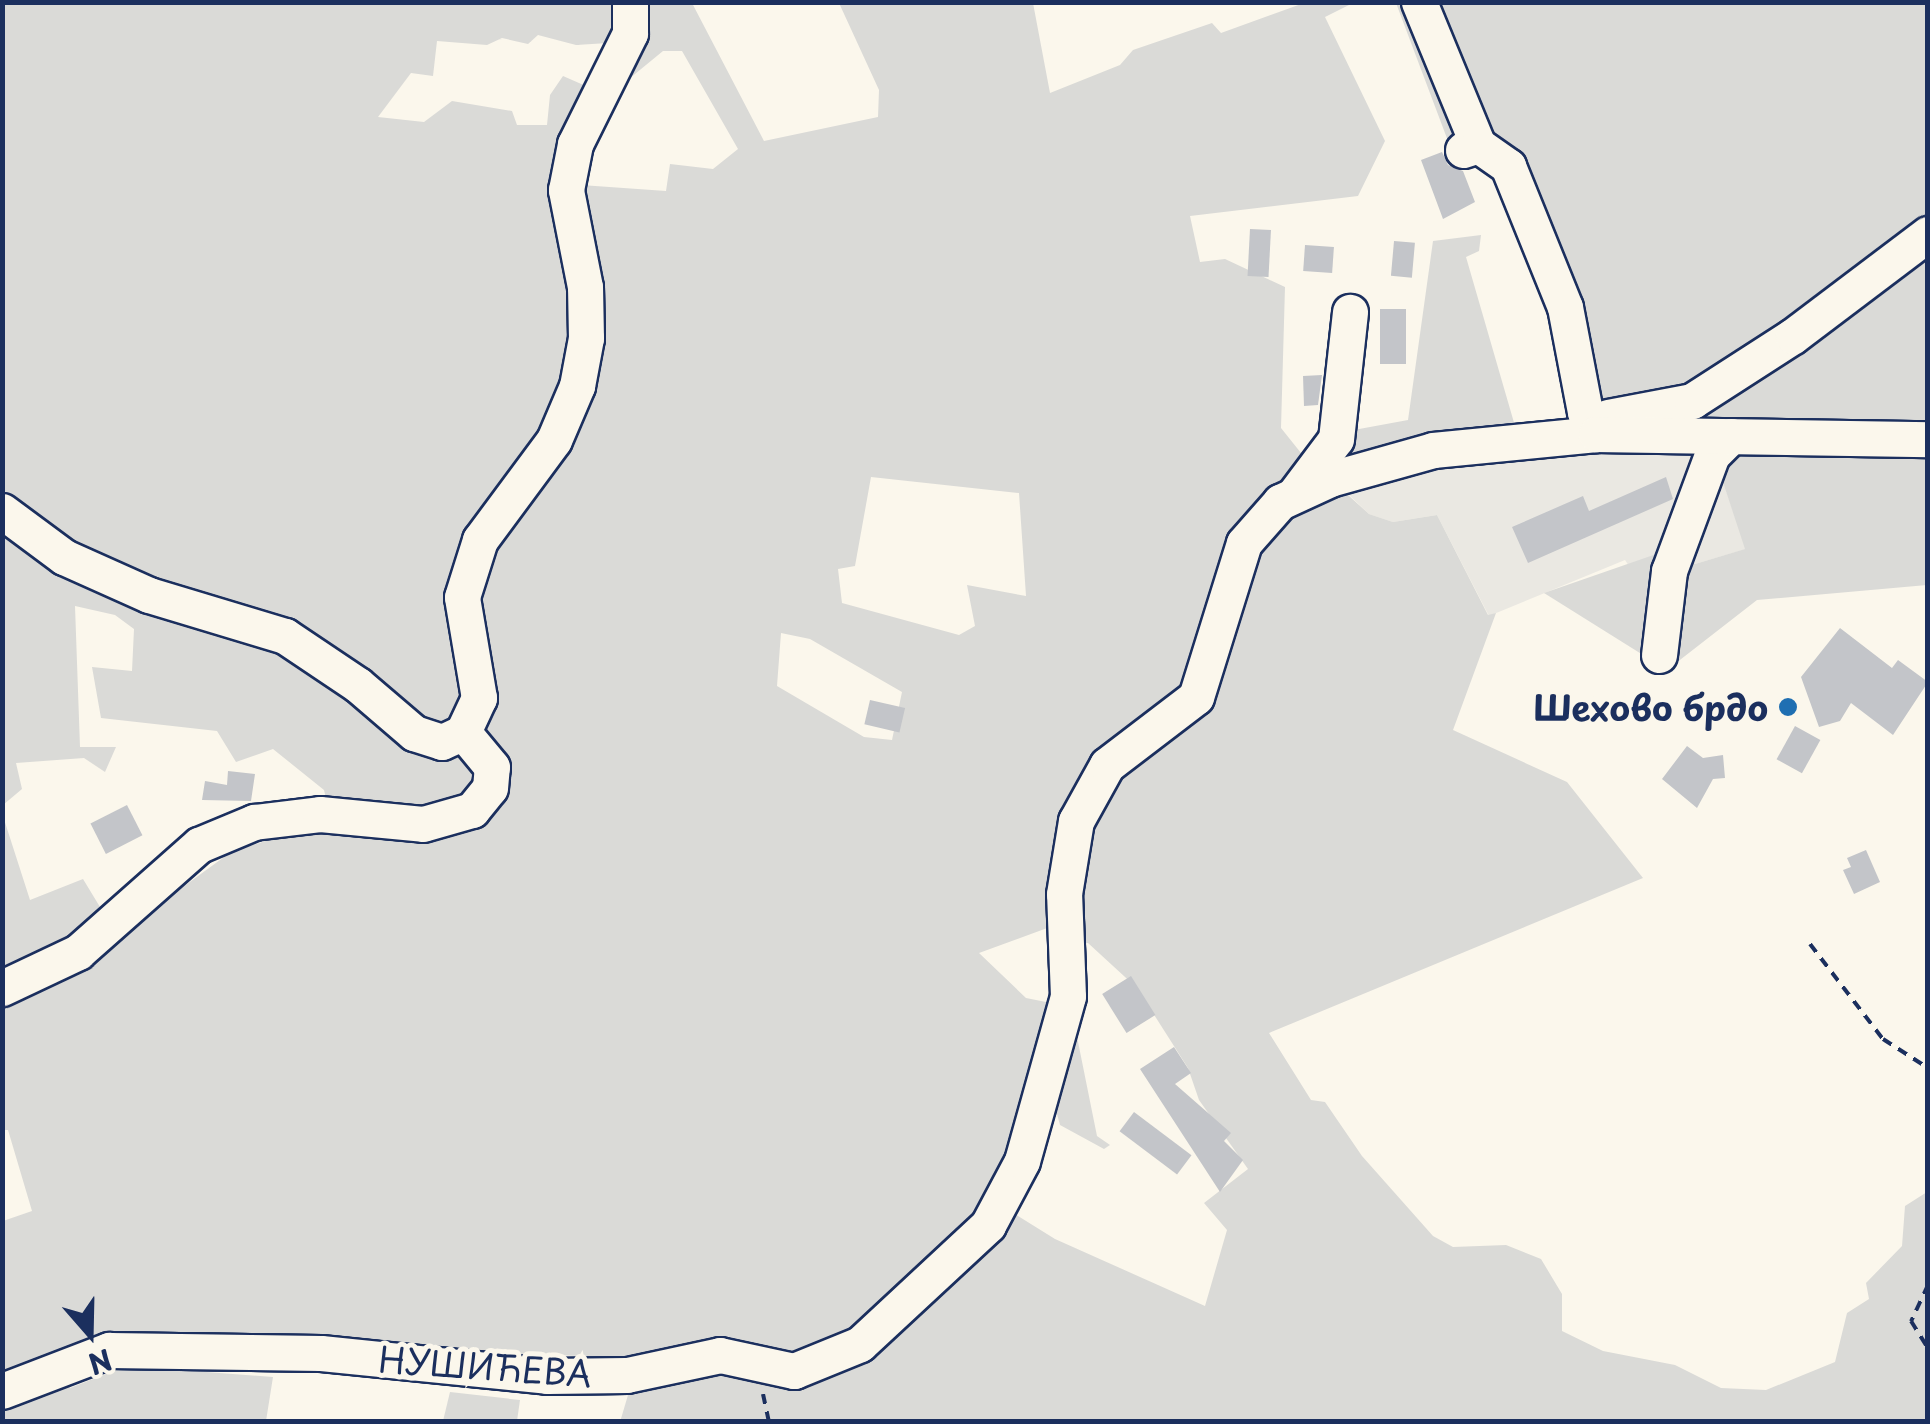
<!DOCTYPE html>
<html>
<head>
<meta charset="utf-8">
<style>
  body { margin:0 }
  #map { position:relative; width:1930px; height:1424px; overflow:hidden; background:#fbf7ec; font-family:"Playpen Sans",sans-serif }
  div>[style] { position:absolute }
  .built>* { inset:0; background:#eae8e2 }
  .green>* { inset:0; background:#dadad7 }
  .building>* { inset:0; background:#c3c5c9; transform-origin:0 0 }
  .path>* { height:4px; margin-top:-2px; transform-origin:0; background:repeating-linear-gradient(90deg,#1b2f5e 0 10px,transparent 0 18px) }
  .roads { filter:drop-shadow(2px 0 #1b2f5e) drop-shadow(-2px 0 #1b2f5e) drop-shadow(0 2px #1b2f5e) drop-shadow(0 -2px #1b2f5e) }
  .minor>* { height:35px; margin:-17.5px; padding:0 17.5px; transform-origin:17.5px; border-radius:17.5px; background:#fbf7ec }
  .dots>* { width:28px; height:28px; translate:-50% -50%; box-sizing:border-box; border:5px solid #fbf7ec; border-radius:50% }
  span { translate:-50% -50%; white-space:nowrap; text-align:center; line-height:1.15; -webkit-text-stroke:10px #fbf7ec; paint-order:stroke }
  .poi-label { font-size:35px; color:#1b2f5e; font-weight:700 }
  .right { translate:-100% -50%; text-align:right }
  .street-label { font-size:35px; color:#1b2f5e }
  .frame { position:absolute; inset:0; border:5px solid #1b2f5e; pointer-events:none }
  .north { position:absolute; left:40px; top:1284px; width:100px; height:100px; -webkit-text-stroke:8px #fbf7ec; paint-order:stroke; rotate:160deg; font-size:28px; font-weight:700; line-height:40px; text-align:center; color:#1b2f5e }
  .north::after { content:''; display:block; margin:auto; width:35px; height:45px; background:#1b2f5e; clip-path:polygon(50% 0,100% 100%,50% 72%,0 100%) }
</style>
</head>
<body>
<div id="map">
  <div class="built">
    <div style="clip-path:polygon(1749px 445px,1718px 467px,1746px 549px,1695px 564px,1665px 551px,1629px 566px,1625px 560px,1489px 616px,1437px 515px,1393px 522px,1369px 514px,1348px 494px,1447px 456px)"></div>
  </div>
  <div class="green">
    <div style="clip-path:polygon(evenodd,3px 3px,692px 3px,764px 141px,878px 117px,879px 90px,839px 3px,1033px 3px,1050px 93px,1120px 65px,1133px 50px,1212px 23px,1221px 33px,1304px 3px,1353px 3px,1325px 17px,1385px 141px,1358px 196px,1190px 216px,1200px 262px,1225px 259px,1285px 287px,1281px 428px,1309px 463px,1332px 434px,1408px 420px,1433px 241px,1481px 235px,1479px 251px,1466px 257px,1517px 433px,1348px 495px,1369px 514px,1393px 522px,1437px 515px,1488px 615px,1496px 613px,1453px 730px,1567px 782px,1643px 878px,1269px 1033px,1311px 1100px,1325px 1102px,1362px 1156px,1433px 1236px,1453px 1247px,1506px 1245px,1541px 1259px,1562px 1294px,1562px 1331px,1603px 1351px,1675px 1365px,1721px 1388px,1766px 1390px,1835px 1362px,1847px 1313px,1869px 1299px,1866px 1283px,1902px 1246px,1905px 1206px,1927px 1192px,1927px 1421px,620px 1422px,639px 1358px,95px 1339px,57px 1363px,70px 1388px,126px 1366px,273px 1377px,266px 1421px,3px 1421px,3px 1221px,32px 1211px,8px 1130px,3px 1130px,2px 813px,30px 900px,83px 879px,117px 935px,231px 852px,331px 820px,324px 790px,273px 749px,236px 762px,217px 731px,101px 718px,92px 667px,132px 671px,134px 629px,115px 615px,75px 606px,80px 747px,116px 747px,105px 772px,84px 758px,16px 763px,22px 789px,3px 805px,3px 3px,538px 35px,576px 45px,608px 43px,595px 90px,563px 76px,550px 95px,547px 125px,517px 125px,512px 111px,452px 101px,424px 122px,378px 117px,411px 73px,433px 76px,437px 41px,487px 45px,502px 38px,528px 44px,538px 35px,3px 3px,663px 51px,682px 51px,738px 149px,713px 169px,670px 164px,666px 191px,581px 185px,588px 174px,585px 144px,602px 137px,607px 97px,663px 51px,3px 3px,871px 477px,1019px 493px,1026px 596px,967px 585px,975px 626px,959px 635px,842px 603px,838px 569px,855px 566px,871px 477px,3px 3px,781px 633px,810px 639px,902px 692px,892px 740px,864px 737px,777px 686px,781px 633px,3px 3px,1050px 927px,1075px 944px,1088px 943px,1137px 988px,1188px 1068px,1199px 1100px,1248px 1169px,1204px 1203px,1227px 1230px,1205px 1306px,1055px 1239px,1002px 1206px,1057px 1114px,1060px 1125px,1104px 1149px,1110px 1145px,1097px 1136px,1071px 1007px,1026px 998px,979px 953px,1050px 927px)"></div>
    <div style="clip-path:polygon(1396px 3px,1927px 3px,1927px 435px,1594px 432px,1497px 178px,1448px 141px)"></div>
    <div style="clip-path:polygon(1927px 439px,1927px 585px,1757px 600px,1667px 670px,1544px 593px,1665px 551px,1695px 564px,1745px 549px,1718px 467px,1749px 445px)"></div>
    <div style="clip-path:polygon(450px 1392px,520px 1400px,517px 1421px,443px 1421px)"></div>
  </div>
  <div class="building">
    <div style="clip-path:polygon(1442px 152px,1448px 165px,1463px 171px,1475px 202px,1443px 219px,1421px 160px)"></div>
    <div style="left:1250px;top:229px;width:21px;height:47px;rotate:3deg"></div>
    <div style="left:1394px;top:241px;width:21px;height:35px;rotate:5deg"></div>
    <div style="left:1305px;top:245px;width:29px;height:26px;rotate:4deg"></div>
    <div style="left:1380px;top:309px;width:26px;height:55px"></div>
    <div style="clip-path:polygon(1322px 375px,1318px 405px,1304px 406px,1303px 376px)"></div>
    <div style="clip-path:polygon(1666px 477px,1673px 499px,1528px 563px,1512px 527px,1583px 496px,1589px 511px)"></div>
    <div style="clip-path:polygon(1840px 628px,1892px 668px,1898px 660px,1928px 682px,1893px 735px,1851px 703px,1840px 721px,1819px 727px,1801px 677px)"></div>
    <div style="left:870px;top:700px;width:36px;height:25px;rotate:13deg"></div>
    <div style="left:1795px;top:726px;width:29px;height:38px;rotate:29deg"></div>
    <div style="clip-path:polygon(1687px 746px,1703px 758px,1723px 755px,1725px 778px,1713px 779px,1697px 808px,1662px 779px)"></div>
    <div style="clip-path:polygon(228px 771px,255px 774px,251px 801px,202px 800px,205px 781px,227px 785px)"></div>
    <div style="left:127px;top:805px;width:34px;height:41px;rotate:63deg"></div>
    <div style="clip-path:polygon(1866px 850px,1880px 882px,1854px 894px,1843px 870px,1851px 867px,1847px 858px)"></div>
    <div style="left:1131px;top:976px;width:46px;height:34px;rotate:58deg"></div>
    <div style="clip-path:polygon(1174px 1047px,1191px 1073px,1175px 1084px,1231px 1133px,1224px 1141px,1243px 1160px,1220px 1192px,1140px 1069px)"></div>
    <div style="left:1134px;top:1112px;width:72px;height:24px;rotate:37deg"></div>
  </div>
  <div class="path">
    <div style="left:1810px;top:944px;width:120px;rotate:52.5deg"></div>
    <div style="left:1883px;top:1039px;width:54px;rotate:32.8deg"></div>
    <div style="left:1928px;top:1285px;width:40px;rotate:115deg"></div>
    <div style="left:1911px;top:1321px;width:32px;rotate:58deg"></div>
    <div style="left:763px;top:1394px;width:29px;rotate:78deg"></div>
  </div>
  <div class="roads">
    <div class="minor">
      <div style="left:1419px;top:2px;width:155px;rotate:67.6deg"></div>
      <div style="left:1463px;top:150px;width:16px;rotate:-18deg"></div>
      <div style="left:1478px;top:145px;width:37px;rotate:35deg"></div>
      <div style="left:1508px;top:166px;width:152px;rotate:68deg"></div>
      <div style="left:1565px;top:307px;width:107px;rotate:79.2deg"></div>
      <div style="left:1585px;top:412px;width:25px;rotate:63deg"></div>
      <div style="left:1608px;top:417px;width:86px;rotate:-10.8deg"></div>
      <div style="left:1692px;top:401px;width:120px;rotate:-32.8deg"></div>
      <div style="left:1793px;top:336px;width:169px;rotate:-37.1deg"></div>
      <div style="left:1296px;top:492px;width:66px;rotate:-53deg"></div>
      <div style="left:1336px;top:439px;width:128px;rotate:-83.7deg"></div>
      <div style="left:2px;top:511px;width:77px;rotate:36.6deg"></div>
      <div style="left:64px;top:557px;width:93px;rotate:24.1deg"></div>
      <div style="left:149px;top:595px;width:142px;rotate:16.8deg"></div>
      <div style="left:285px;top:636px;width:88px;rotate:33.9deg"></div>
      <div style="left:358px;top:685px;width:74px;rotate:40.6deg"></div>
      <div style="left:414px;top:733px;width:29px;rotate:18deg"></div>
      <div style="left:442px;top:742px;width:23px;rotate:-25deg"></div>
      <div style="left:1659px;top:655px;width:85px;rotate:-83.2deg"></div>
      <div style="left:1669px;top:571px;width:124px;rotate:-69.7deg"></div>
      <div style="left:1712px;top:455px;width:27px;rotate:-45deg"></div>
      <div style="left:463px;top:732px;width:38px;rotate:-65deg"></div>
      <div style="left:479px;top:698px;width:102px;rotate:-99.6deg"></div>
      <div style="left:462px;top:597px;width:60px;rotate:-72.5deg"></div>
      <div style="left:480px;top:540px;width:124px;rotate:-53.5deg"></div>
      <div style="left:554px;top:440px;width:59px;rotate:-66.9deg"></div>
      <div style="left:577px;top:386px;width:49px;rotate:-79.4deg"></div>
      <div style="left:586px;top:338px;width:51px;rotate:-91.1deg"></div>
      <div style="left:585px;top:287px;width:99px;rotate:-101.1deg"></div>
      <div style="left:566px;top:190px;width:47px;rotate:-78.9deg"></div>
      <div style="left:575px;top:144px;width:124px;rotate:-63.6deg"></div>
      <div style="left:630px;top:33px;width:31px;rotate:-90deg"></div>
      <div style="left:2px;top:988px;width:84px;rotate:-25.3deg"></div>
      <div style="left:78px;top:952px;width:162px;rotate:-41.5deg"></div>
      <div style="left:199px;top:845px;width:60px;rotate:-22.7deg"></div>
      <div style="left:254px;top:822px;width:66px;rotate:-6.9deg"></div>
      <div style="left:320px;top:814px;width:103px;rotate:5.5deg"></div>
      <div style="left:423px;top:824px;width:51px;rotate:-15.9deg"></div>
      <div style="left:472px;top:810px;width:28px;rotate:-51deg"></div>
      <div style="left:490px;top:788px;width:21px;rotate:-85deg"></div>
      <div style="left:492px;top:767px;width:45px;rotate:-129.6deg"></div>
      <div style="left:2px;top:1391px;width:115px;rotate:-21deg"></div>
      <div style="left:109px;top:1350px;width:212px;rotate:0.8deg"></div>
      <div style="left:321px;top:1353px;width:227px;rotate:5.8deg"></div>
      <div style="left:547px;top:1376px;width:80px;rotate:-0.7deg"></div>
      <div style="left:627px;top:1375px;width:95px;rotate:-12.1deg"></div>
      <div style="left:720px;top:1355px;width:76px;rotate:12.2deg"></div>
      <div style="left:794px;top:1371px;width:71px;rotate:-22.2deg"></div>
      <div style="left:860px;top:1344px;width:175px;rotate:-42.9deg"></div>
      <div style="left:988px;top:1225px;width:72px;rotate:-62deg"></div>
      <div style="left:1022px;top:1161px;width:171px;rotate:-74.4deg"></div>
      <div style="left:1068px;top:996px;width:102px;rotate:-92.2deg"></div>
      <div style="left:1064px;top:894px;width:74px;rotate:-80.7deg"></div>
      <div style="left:1076px;top:821px;width:64px;rotate:-61deg"></div>
      <div style="left:1107px;top:765px;width:112px;rotate:-37.4deg"></div>
      <div style="left:1196px;top:697px;width:161px;rotate:-72.7deg"></div>
      <div style="left:1244px;top:543px;width:55px;rotate:-48.7deg"></div>
      <div style="left:1280px;top:502px;width:55px;rotate:-24.7deg"></div>
      <div style="left:1330px;top:479px;width:107px;rotate:-15.7deg"></div>
      <div style="left:1433px;top:450px;width:164px;rotate:-5.6deg"></div>
      <div style="left:1596px;top:434px;width:332px;rotate:0.9deg"></div>
    </div>
  </div>
  <div class="dots">
    <div style="left:1788px;top:707px;background:#1f6fb2"></div>
  </div>
  <div class="poi-label">
    <span class="right" style="left:1768px;top:707px">Шехово брдо</span>
  </div>
  <div class="street-label">
    <span style="left:485px;top:1366px;rotate:4deg">НУШИЋЕВА</span>
  </div>
  <div class="frame"></div>
  <div class="north">N</div>
</div>
</body>
</html>
